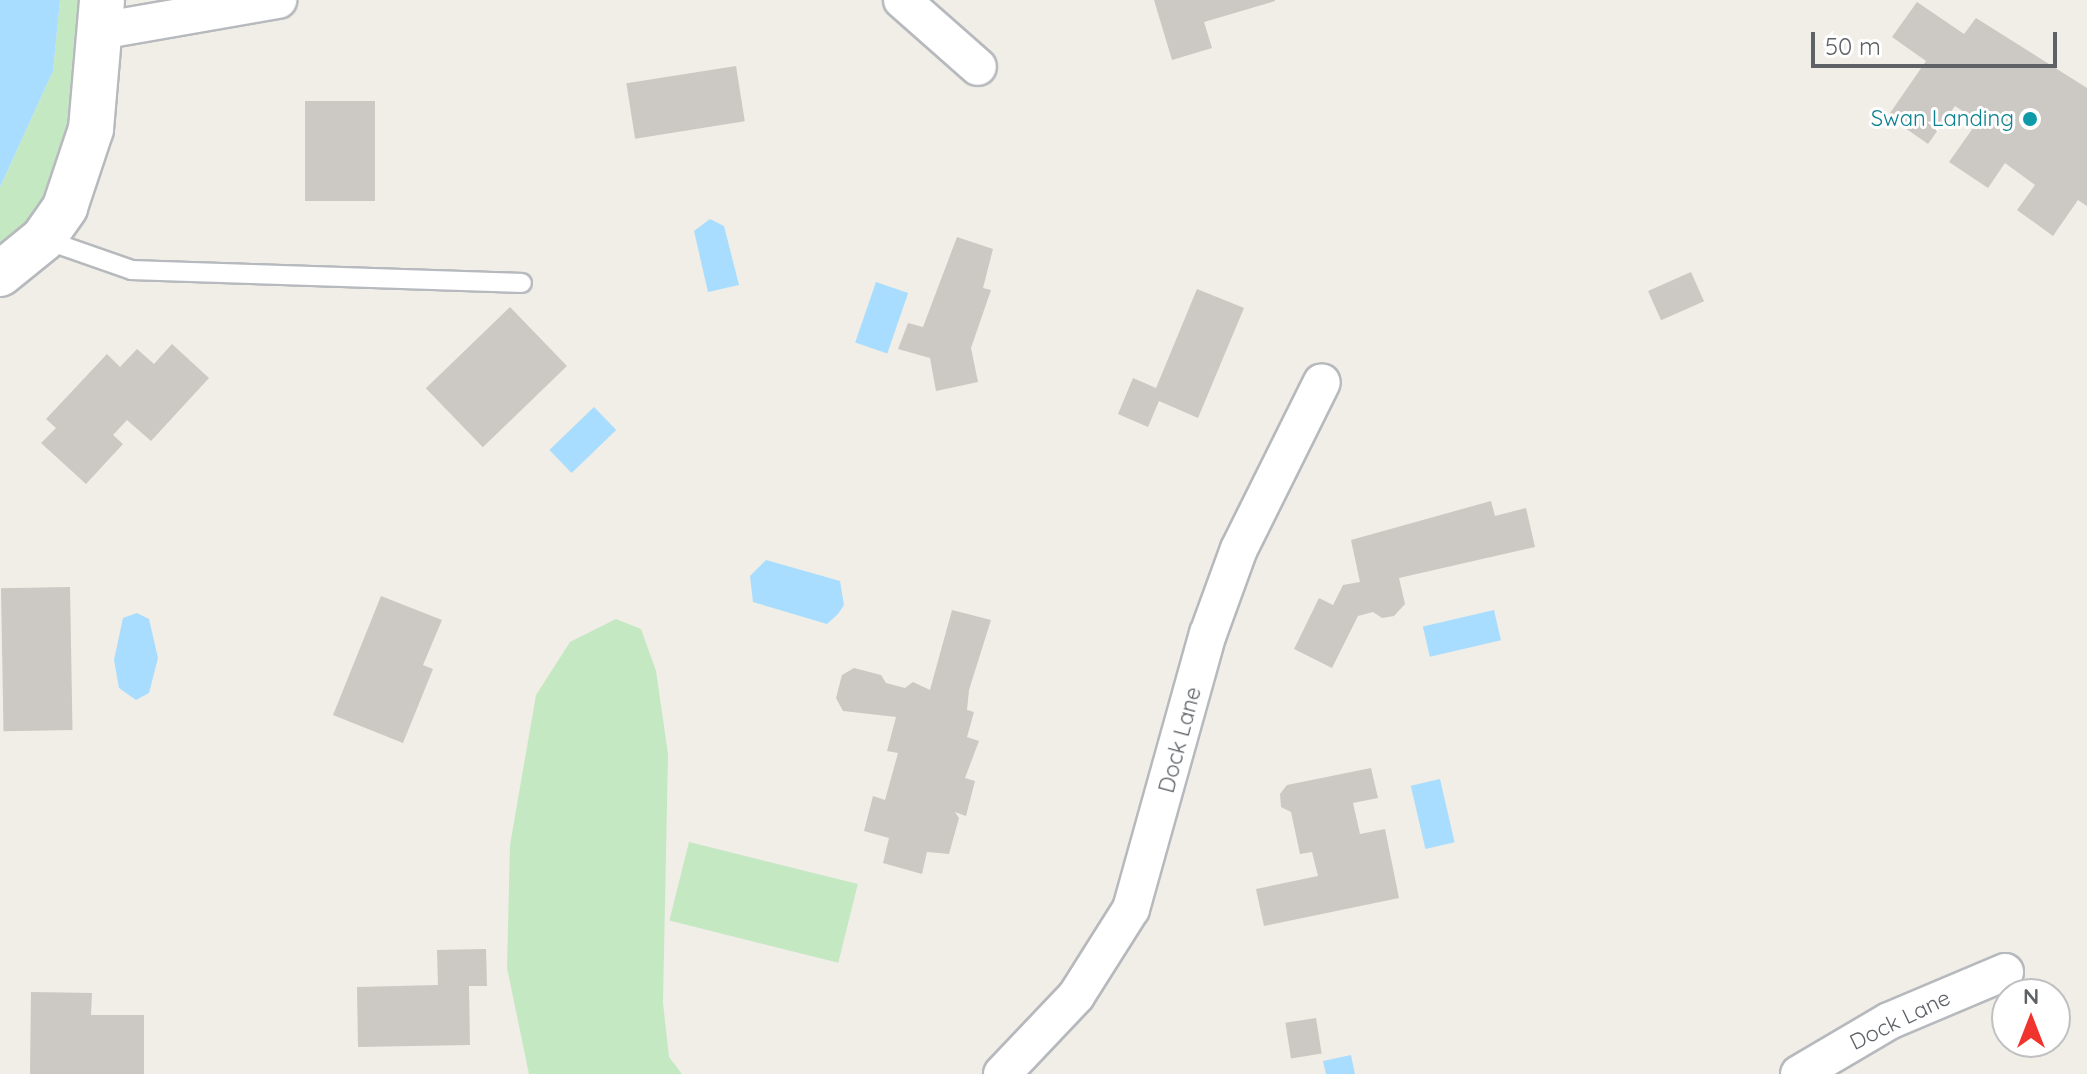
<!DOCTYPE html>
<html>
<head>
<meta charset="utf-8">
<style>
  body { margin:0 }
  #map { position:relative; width:2087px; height:1074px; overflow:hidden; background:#f0eee6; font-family:Quicksand,sans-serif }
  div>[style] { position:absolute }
  .green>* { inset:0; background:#c4e8c2; transform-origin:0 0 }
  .water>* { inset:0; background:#a8ddff; transform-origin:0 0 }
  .building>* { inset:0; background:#ccc8c3; transform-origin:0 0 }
  .roads { filter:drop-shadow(2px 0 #b6b9bd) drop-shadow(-2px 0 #b6b9bd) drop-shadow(0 2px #b6b9bd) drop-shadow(0 -2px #b6b9bd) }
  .service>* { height:18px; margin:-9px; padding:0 9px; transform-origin:9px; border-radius:9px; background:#fff }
  .minor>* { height:36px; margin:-18px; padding:0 18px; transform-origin:18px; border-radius:18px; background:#fff }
  .secondary>* { height:44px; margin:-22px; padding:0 22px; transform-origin:22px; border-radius:22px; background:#fff }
  .dots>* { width:22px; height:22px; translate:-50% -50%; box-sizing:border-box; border:4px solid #fff; border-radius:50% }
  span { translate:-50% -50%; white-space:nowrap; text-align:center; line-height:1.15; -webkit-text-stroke:6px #fff; paint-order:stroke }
  .culture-label { font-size:22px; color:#0d838f }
  .right { translate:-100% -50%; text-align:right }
  .street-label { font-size:22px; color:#5e6267 }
  .north { position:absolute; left:1991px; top:978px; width:80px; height:80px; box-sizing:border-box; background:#fff; border:2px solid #bfc0c2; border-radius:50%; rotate:0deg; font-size:22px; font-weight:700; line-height:32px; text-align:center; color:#5e6267 }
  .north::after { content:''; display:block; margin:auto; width:28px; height:36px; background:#f0332d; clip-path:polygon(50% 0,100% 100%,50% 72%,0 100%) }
  .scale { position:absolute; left:1811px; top:32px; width:246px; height:36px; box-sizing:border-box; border:4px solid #5e6267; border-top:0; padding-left:10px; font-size:24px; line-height:28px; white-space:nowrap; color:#5e6267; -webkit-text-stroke:6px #fff; paint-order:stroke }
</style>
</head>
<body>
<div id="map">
  <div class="green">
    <div style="clip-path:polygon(60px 0,102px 0,91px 129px,0 274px,0 187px,53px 71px)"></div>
    <div style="clip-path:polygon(616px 619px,641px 629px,656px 671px,668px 754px,663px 1003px,669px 1057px,682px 1074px,529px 1074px,507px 968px,510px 845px,536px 695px,570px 642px)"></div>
    <div style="left:689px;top:842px;width:174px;height:81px;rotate:14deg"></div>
  </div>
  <div class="water">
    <div style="clip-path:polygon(0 0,60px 0,53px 71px,0 187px)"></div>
    <div style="clip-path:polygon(710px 219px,724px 226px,739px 285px,708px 292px,694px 231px)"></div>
    <div style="left:876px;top:282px;width:34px;height:64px;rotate:19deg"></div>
    <div style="left:594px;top:407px;width:32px;height:62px;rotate:46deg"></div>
    <div style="clip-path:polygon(766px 560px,840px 581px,844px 605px,838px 614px,827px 624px,753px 602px,750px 576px)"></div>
    <div style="left:1494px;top:610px;width:31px;height:73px;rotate:77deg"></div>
    <div style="clip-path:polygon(137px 613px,149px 619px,158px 658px,149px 693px,136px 700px,119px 688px,114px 660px,123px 618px)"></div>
    <div style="left:1440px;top:779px;width:65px;height:30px;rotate:77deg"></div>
    <div style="clip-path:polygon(1351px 1055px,1355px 1074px,1326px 1074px,1323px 1061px)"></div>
  </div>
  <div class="building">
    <div style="clip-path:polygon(1154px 0,1275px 0,1275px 1px,1204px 22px,1212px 48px,1172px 60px)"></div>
    <div style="clip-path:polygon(1917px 2px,1964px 34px,1976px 18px,2087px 88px,2087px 206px,2078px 200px,2053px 236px,2017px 210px,2035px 185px,2005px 163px,1988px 188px,1949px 162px,1978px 121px,1955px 106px,1928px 144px,1888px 116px,1926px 61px,1892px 37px)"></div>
    <div style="left:736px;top:66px;width:56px;height:111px;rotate:81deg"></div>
    <div style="left:305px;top:101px;width:70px;height:100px"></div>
    <div style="clip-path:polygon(957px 237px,993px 249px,983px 288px,991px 290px,971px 348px,978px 382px,936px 391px,930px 358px,898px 349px,908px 323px,923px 327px)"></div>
    <div style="left:1691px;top:272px;width:32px;height:47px;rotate:66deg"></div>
    <div style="clip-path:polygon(1197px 289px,1244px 308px,1198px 418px,1159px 401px,1148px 427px,1118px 414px,1133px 378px,1156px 388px)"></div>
    <div style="left:510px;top:307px;width:82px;height:117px;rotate:46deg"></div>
    <div style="clip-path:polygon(172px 344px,209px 378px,151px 441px,127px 420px,113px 435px,123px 444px,86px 484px,41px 443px,56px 428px,46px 419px,107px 354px,120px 367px,137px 349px,154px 364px)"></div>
    <div style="clip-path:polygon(1491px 501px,1495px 516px,1526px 508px,1535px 547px,1399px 578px,1405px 604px,1394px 616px,1382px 618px,1373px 612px,1358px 616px,1332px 668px,1294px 649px,1319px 598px,1333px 605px,1343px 585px,1360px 582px,1351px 540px)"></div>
    <div style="left:70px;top:587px;width:143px;height:69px;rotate:89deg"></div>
    <div style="clip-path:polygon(381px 596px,442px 620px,423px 665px,433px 669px,403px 743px,333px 715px)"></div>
    <div style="clip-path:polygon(952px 610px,991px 620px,969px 690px,967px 710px,974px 712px,967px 737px,979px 741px,965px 778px,975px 781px,966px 816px,955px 812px,959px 818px,949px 854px,927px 852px,922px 874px,883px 863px,889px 838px,864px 831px,873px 796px,885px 800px,898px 753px,887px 751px,896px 717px,843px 711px,836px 698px,842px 675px,854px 668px,881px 675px,886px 683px,905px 688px,913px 682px,930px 690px)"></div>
    <div style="clip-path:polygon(1371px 768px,1378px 798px,1353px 803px,1360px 834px,1385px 829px,1399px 898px,1264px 926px,1256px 889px,1318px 876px,1312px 852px,1300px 854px,1291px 812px,1281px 807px,1280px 794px,1287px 785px)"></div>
    <div style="clip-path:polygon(486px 949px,487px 986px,469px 986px,470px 1045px,358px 1047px,357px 987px,438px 985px,437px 950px)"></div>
    <div style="clip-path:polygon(31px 992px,92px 993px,91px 1015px,144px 1015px,144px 1074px,30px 1074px)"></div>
    <div style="left:1316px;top:1018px;width:36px;height:31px;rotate:81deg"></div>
  </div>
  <div class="roads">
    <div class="service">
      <div style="left:43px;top:239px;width:94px;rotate:19.2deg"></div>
      <div style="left:132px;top:270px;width:390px;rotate:1.9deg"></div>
    </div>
    <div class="minor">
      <div style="left:902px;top:0;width:101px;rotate:41.4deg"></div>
      <div style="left:100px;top:31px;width:181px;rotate:-9.9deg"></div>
      <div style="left:1002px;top:1074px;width:108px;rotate:-46.5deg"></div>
      <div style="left:1076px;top:996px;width:103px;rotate:-57.7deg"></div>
      <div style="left:1131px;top:909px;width:286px;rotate:-74.4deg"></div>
      <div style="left:1208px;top:634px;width:90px;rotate:-70deg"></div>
      <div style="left:1239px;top:549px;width:186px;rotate:-63.6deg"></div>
      <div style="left:1799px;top:1074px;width:104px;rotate:-30.5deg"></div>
      <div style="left:1889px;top:1021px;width:126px;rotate:-22.9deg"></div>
    </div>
    <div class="secondary">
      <div style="left:0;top:274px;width:55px;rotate:-39.1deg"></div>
      <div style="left:43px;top:239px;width:39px;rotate:-55deg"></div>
      <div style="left:65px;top:207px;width:82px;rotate:-71.6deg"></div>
      <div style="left:91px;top:129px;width:129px;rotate:-85.1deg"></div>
    </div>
  </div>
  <div class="dots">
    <div style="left:2030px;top:119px;background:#0f9aa8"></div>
  </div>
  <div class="culture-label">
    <span class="right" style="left:2014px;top:119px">Swan Landing</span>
  </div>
  <div class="street-label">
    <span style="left:1180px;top:740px;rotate:-75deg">Dock Lane</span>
    <span style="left:1900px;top:1020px;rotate:-26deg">Dock Lane</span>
  </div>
  <div class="north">N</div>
  <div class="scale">50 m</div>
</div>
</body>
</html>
